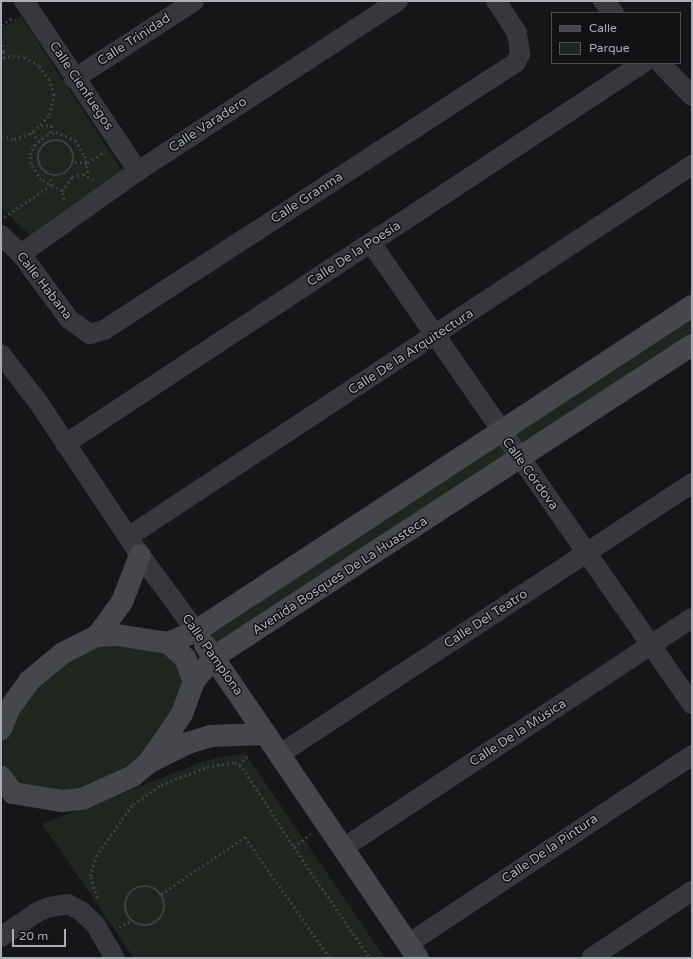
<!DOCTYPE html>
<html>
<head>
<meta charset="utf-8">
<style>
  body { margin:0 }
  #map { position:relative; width:693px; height:959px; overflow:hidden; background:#161618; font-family:"Varela Round",sans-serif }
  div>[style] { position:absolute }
  .green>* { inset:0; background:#1e261f }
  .path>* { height:2.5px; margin-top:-1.25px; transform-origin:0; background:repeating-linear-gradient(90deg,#3d3f44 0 2px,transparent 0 5px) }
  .path>.ring { margin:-1.25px; padding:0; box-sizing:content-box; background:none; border:2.5px solid #3d3f44; border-radius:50% }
  .street>* { height:20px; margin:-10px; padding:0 10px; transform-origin:10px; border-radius:10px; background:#37383d }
  .secondary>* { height:22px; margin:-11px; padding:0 11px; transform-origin:11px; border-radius:11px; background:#45474d }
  span { translate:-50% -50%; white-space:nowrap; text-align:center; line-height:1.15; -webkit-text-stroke:3px #111113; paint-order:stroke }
  .street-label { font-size:13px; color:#a8adb8 }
  .frame { position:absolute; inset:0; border:2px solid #a8adb8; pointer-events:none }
  .legend { position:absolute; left:551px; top:12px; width:130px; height:52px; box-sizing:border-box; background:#111113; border:1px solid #4d4f55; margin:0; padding:5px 7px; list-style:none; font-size:12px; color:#a8adb8 }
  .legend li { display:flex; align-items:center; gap:8px; height:20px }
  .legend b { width:20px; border:1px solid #4d4f55 }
  .scale { position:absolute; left:12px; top:929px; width:54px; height:18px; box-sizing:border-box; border:2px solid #a8adb8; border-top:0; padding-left:5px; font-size:12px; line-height:14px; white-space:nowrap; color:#a8adb8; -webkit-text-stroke:3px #111113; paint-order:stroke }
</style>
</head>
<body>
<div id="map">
  <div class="green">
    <div style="clip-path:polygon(21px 16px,125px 175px,34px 239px,2px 208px,1px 203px,1px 29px)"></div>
    <div style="clip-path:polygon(692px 295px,692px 354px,217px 655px,192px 622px)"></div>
    <div style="clip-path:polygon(161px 642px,190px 669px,173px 714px,135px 773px,85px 795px,13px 787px,1px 769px,1px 737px,17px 697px,71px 649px)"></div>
    <div style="clip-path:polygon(245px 753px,385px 958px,134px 958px,42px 824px,208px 760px)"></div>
  </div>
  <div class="path">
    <div style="left:1px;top:25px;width:13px;rotate:-32deg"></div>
    <div style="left:1px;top:40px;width:12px;rotate:76deg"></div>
    <div style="left:4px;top:52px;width:9px;rotate:111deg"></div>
    <div style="left:41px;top:125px;width:11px;rotate:5deg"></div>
    <div style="left:52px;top:126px;width:8px;rotate:104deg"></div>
    <div style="left:32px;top:132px;width:11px;rotate:52deg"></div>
    <div style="left:1px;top:136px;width:13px;rotate:13deg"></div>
    <div style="left:14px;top:139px;width:16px;rotate:-18deg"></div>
    <div style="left:29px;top:134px;width:10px;rotate:-37deg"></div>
    <div style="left:37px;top:128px;width:18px;rotate:-47deg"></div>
    <div style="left:49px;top:115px;width:21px;rotate:-76deg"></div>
    <div style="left:54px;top:95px;width:16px;rotate:-108deg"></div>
    <div style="left:49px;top:80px;width:17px;rotate:-126deg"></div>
    <div style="left:39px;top:66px;width:16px;rotate:-150deg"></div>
    <div style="left:25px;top:58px;width:10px;rotate:-169deg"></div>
    <div style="left:15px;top:56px;width:13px;rotate:171deg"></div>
    <div class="ring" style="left:38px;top:140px;width:33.5px;height:33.5px"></div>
    <div style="left:75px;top:162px;width:13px;rotate:4deg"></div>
    <div style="left:88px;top:163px;width:19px;rotate:-36deg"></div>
    <div style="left:62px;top:191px;width:24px;rotate:-152deg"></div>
    <div style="left:41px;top:180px;width:19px;rotate:-122deg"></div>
    <div style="left:31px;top:164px;width:9px;rotate:-96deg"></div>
    <div style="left:30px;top:155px;width:11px;rotate:-68deg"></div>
    <div style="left:34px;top:145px;width:16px;rotate:-38deg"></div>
    <div style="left:47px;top:135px;width:9px;rotate:-18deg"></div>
    <div style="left:56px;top:132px;width:21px;rotate:23deg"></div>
    <div style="left:75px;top:140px;width:19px;rotate:58deg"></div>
    <div style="left:85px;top:156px;width:21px;rotate:79deg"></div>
    <div style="left:64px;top:200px;width:9px;rotate:-103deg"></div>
    <div style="left:62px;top:191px;width:17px;rotate:-54deg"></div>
    <div style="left:72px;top:177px;width:11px;rotate:-15deg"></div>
    <div style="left:83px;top:174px;width:13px;rotate:27deg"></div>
    <div style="left:4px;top:217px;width:55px;rotate:-34deg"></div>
    <div style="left:50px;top:186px;width:10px;rotate:-84deg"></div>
    <div style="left:239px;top:765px;width:13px;rotate:-48deg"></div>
    <div style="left:294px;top:847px;width:21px;rotate:-39deg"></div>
    <div class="ring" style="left:125px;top:886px;width:37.5px;height:37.5px"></div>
    <div style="left:161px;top:894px;width:102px;rotate:-34.2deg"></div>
    <div style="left:245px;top:837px;width:148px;rotate:54.9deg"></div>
    <div style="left:97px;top:898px;width:23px;rotate:-108deg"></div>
    <div style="left:90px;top:876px;width:21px;rotate:-73deg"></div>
    <div style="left:96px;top:856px;width:64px;rotate:-54.6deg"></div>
    <div style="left:133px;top:804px;width:34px;rotate:-34deg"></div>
    <div style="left:161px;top:785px;width:49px;rotate:-21.4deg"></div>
    <div style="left:207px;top:767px;width:28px;rotate:-10deg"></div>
    <div style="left:235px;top:762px;width:10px;rotate:37deg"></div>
    <div style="left:243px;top:768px;width:94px;rotate:57.2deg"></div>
    <div style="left:294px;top:847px;width:135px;rotate:55.6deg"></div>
    <div style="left:119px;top:927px;width:13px;rotate:-27deg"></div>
  </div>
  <div class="street">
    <div style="left:24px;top:1px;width:205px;rotate:56.2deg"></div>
    <div style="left:603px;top:1px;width:16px;rotate:47deg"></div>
    <div style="left:660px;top:63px;width:46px;rotate:45.9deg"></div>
    <div style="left:74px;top:79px;width:143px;rotate:-33deg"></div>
    <div style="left:1px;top:235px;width:28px;rotate:44deg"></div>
    <div style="left:21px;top:254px;width:81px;rotate:53.6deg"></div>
    <div style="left:69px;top:319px;width:26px;rotate:36deg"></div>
    <div style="left:90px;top:334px;width:15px;rotate:-16deg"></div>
    <div style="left:104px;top:330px;width:491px;rotate:-33deg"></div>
    <div style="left:516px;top:62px;width:9px;rotate:-63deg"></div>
    <div style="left:520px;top:54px;width:21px;rotate:-98deg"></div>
    <div style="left:517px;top:33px;width:38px;rotate:-123deg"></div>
    <div style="left:371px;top:243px;width:562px;rotate:55.15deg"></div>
    <div style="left:21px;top:254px;width:143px;rotate:-35.4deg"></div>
    <div style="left:138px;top:171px;width:311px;rotate:-33.2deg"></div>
    <div style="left:1px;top:354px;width:61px;rotate:52.4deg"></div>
    <div style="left:38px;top:402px;width:184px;rotate:56.3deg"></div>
    <div style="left:140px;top:555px;width:94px;rotate:53.6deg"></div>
    <div style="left:65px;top:444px;width:692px;rotate:-33.39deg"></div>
    <div style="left:128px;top:537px;width:676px;rotate:-33.41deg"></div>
    <div style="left:280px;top:754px;width:493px;rotate:-33.3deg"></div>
    <div style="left:343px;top:848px;width:418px;rotate:-33.4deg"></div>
    <div style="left:1px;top:937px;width:46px;rotate:-34.4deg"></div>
    <div style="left:39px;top:911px;width:12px;rotate:-20deg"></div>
    <div style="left:50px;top:907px;width:18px;rotate:-9deg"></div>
    <div style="left:68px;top:904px;width:15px;rotate:28deg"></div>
    <div style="left:81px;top:911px;width:19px;rotate:43deg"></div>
    <div style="left:95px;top:924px;width:39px;rotate:60deg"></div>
    <div style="left:408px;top:944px;width:341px;rotate:-33.6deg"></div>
    <div style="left:591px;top:958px;width:121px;rotate:-33.6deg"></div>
  </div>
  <div class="secondary">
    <div style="left:97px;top:636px;width:42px;rotate:-53.7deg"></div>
    <div style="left:122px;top:602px;width:50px;rotate:-69deg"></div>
    <div style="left:168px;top:643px;width:23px;rotate:41deg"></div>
    <div style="left:185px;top:658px;width:25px;rotate:69deg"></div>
    <div style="left:205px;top:645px;width:379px;rotate:55.8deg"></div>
    <div style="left:1px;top:729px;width:22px;rotate:-68deg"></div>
    <div style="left:9px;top:709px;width:34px;rotate:-54deg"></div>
    <div style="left:29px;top:681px;width:44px;rotate:-39.5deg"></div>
    <div style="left:63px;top:653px;width:38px;rotate:-27deg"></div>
    <div style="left:97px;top:636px;width:20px;rotate:-3deg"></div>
    <div style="left:117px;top:635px;width:52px;rotate:8.9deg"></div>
    <div style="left:168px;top:643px;width:30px;rotate:-23deg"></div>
    <div style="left:196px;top:631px;width:593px;rotate:-33.23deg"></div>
    <div style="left:152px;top:761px;width:40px;rotate:-26.6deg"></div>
    <div style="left:188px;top:743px;width:24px;rotate:-17deg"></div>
    <div style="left:211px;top:736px;width:55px;rotate:-2.1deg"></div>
    <div style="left:1px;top:777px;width:20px;rotate:53deg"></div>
    <div style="left:13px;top:793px;width:50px;rotate:9.3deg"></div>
    <div style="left:62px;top:801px;width:20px;rotate:-6deg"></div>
    <div style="left:82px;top:799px;width:56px;rotate:-24.3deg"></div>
    <div style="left:133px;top:776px;width:18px;rotate:-41deg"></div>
    <div style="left:147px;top:764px;width:27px;rotate:-54deg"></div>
    <div style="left:163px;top:742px;width:34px;rotate:-56deg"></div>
    <div style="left:182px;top:714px;width:35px;rotate:-70deg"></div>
    <div style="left:194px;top:681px;width:31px;rotate:-50deg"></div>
    <div style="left:214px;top:657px;width:571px;rotate:-33.13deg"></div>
  </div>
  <div class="street-label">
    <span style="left:134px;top:40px;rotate:-33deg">Calle Trinidad</span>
    <span style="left:81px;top:86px;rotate:56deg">Calle Cienfuegos</span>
    <span style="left:208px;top:125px;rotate:-33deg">Calle Varadero</span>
    <span style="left:307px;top:198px;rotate:-33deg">Calle Granma</span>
    <span style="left:354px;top:254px;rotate:-33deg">Calle De la Poesía</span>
    <span style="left:44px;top:286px;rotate:52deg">Calle Habana</span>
    <span style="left:411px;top:352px;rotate:-33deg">Calle De la Arquitectura</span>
    <span style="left:530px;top:474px;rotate:54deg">Calle Córdova</span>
    <span style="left:340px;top:576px;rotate:-33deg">Avenida Bosques De La Huasteca</span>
    <span style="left:486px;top:619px;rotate:-33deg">Calle Del Teatro</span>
    <span style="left:212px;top:655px;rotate:55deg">Calle Pamplona</span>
    <span style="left:518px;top:733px;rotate:-33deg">Calle De la Música</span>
    <span style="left:550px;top:849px;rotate:-34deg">Calle De la Pintura</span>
  </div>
  <div class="frame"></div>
  <ul class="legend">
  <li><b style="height:5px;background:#45474d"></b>Calle</li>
  <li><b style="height:11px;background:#1e261f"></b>Parque</li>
  </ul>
  <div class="scale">20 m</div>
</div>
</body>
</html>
